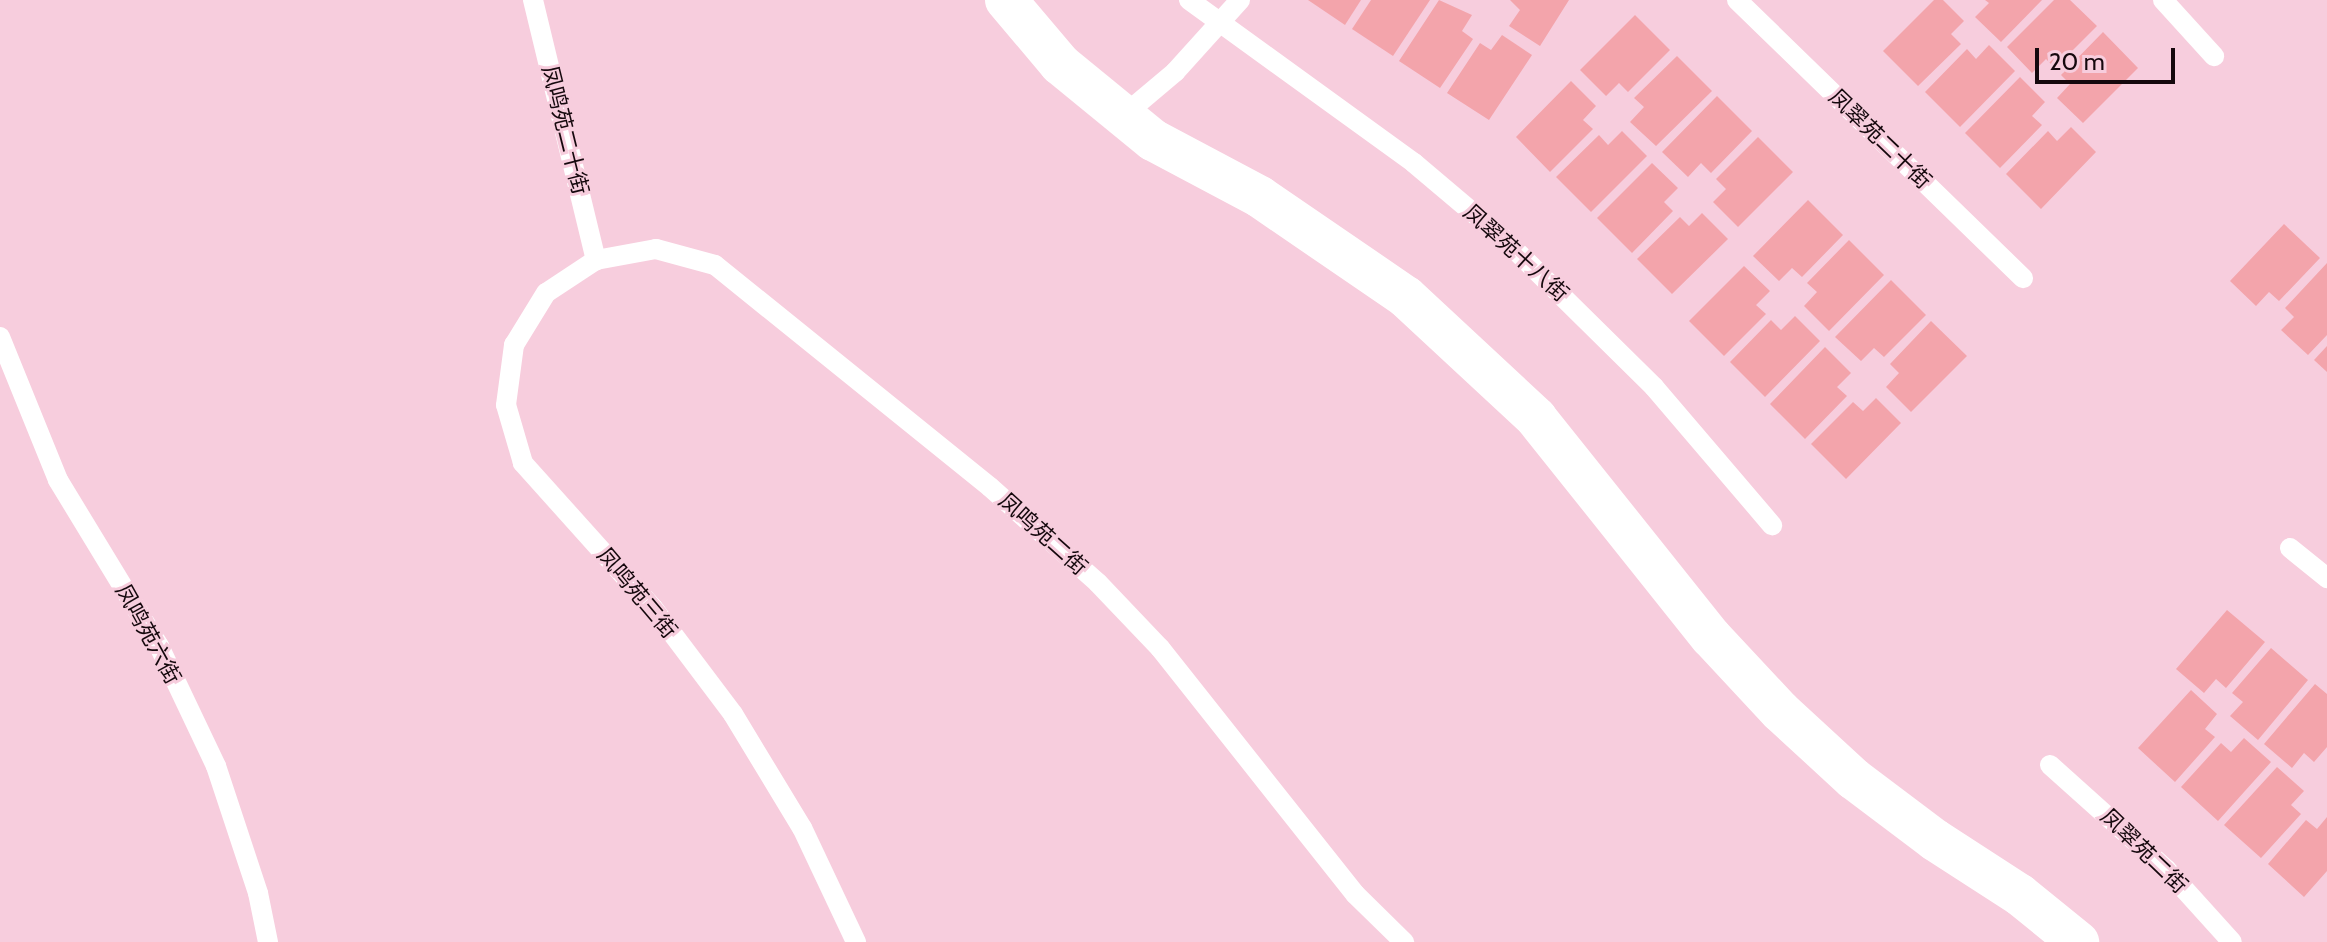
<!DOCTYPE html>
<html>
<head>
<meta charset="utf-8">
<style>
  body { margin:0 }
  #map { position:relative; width:2327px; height:942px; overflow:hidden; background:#f7cddd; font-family:Cabin,"Noto Sans SC",sans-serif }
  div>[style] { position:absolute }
  .building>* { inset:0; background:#f3a4ab }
  .service>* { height:20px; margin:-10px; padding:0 10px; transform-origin:10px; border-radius:10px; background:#fff }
  .minor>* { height:42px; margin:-21px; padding:0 21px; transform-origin:21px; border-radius:21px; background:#fff }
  span { translate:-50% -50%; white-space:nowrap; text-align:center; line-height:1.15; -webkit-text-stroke:6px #f7cddd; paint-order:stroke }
  .street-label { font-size:22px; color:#15080d }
  .scale { position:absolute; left:2035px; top:48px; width:140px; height:36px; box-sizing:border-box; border:4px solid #15080d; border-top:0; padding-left:10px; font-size:24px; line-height:28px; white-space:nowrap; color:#15080d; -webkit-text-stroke:6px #f7cddd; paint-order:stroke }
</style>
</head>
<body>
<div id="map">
  <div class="building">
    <div style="clip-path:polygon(1308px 0,1361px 0,1345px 25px)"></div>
    <div style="clip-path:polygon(1371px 0,1430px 0,1393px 56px,1352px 29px)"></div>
    <div style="clip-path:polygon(1439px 0,1472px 15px,1462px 31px,1473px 39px,1440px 88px,1399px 61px)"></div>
    <div style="clip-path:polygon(1510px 0,1569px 0,1540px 46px,1509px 26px,1520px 10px)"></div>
    <div style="clip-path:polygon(1934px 0,1943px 0,1964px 21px,1951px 34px,1961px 44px,1918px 86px,1883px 51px)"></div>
    <div style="clip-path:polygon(1985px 0,2042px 0,2001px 42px,1975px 17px,1989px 3px)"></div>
    <div style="clip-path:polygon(2054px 0,2070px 0,2097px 26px,2055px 68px,2046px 59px,2032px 73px,2007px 47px)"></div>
    <div style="clip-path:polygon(1635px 15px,1670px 50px,1628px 92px,1619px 83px,1606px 96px,1580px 70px)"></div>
    <div style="clip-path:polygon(2103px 32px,2138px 68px,2083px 123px,2057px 98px,2070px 84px,2061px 75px)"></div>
    <div style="clip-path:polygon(1502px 35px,1532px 55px,1489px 120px,1447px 93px,1480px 43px,1491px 50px)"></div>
    <div style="clip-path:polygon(1989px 45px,2015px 71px,1960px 127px,1925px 92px,1967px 49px,1976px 59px)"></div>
    <div style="clip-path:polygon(1677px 56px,1712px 91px,1656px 146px,1630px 122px,1644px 107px,1634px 98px)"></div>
    <div style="clip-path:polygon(2020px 77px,2045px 102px,2032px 116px,2042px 125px,2000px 168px,1965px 133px)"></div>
    <div style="clip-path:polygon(1571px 81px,1596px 106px,1583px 120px,1593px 129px,1550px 172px,1516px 137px)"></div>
    <div style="clip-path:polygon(1717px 96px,1752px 131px,1711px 173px,1701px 163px,1688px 177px,1662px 152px)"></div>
    <div style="clip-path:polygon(2071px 127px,2096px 152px,2041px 209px,2006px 174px,2048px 131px,2057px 141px)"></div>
    <div style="clip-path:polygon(1622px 131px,1647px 156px,1591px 212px,1556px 177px,1599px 135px,1608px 145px)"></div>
    <div style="clip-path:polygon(1758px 137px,1793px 172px,1738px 227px,1713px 202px,1726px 189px,1716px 179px)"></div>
    <div style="clip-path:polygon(1652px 163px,1678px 188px,1664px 202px,1673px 211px,1632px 253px,1597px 218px)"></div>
    <div style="clip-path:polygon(1808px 200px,1843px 235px,1802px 277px,1792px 268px,1779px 281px,1753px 256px)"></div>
    <div style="clip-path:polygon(1702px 213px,1728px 239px,1672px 294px,1637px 259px,1680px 217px,1689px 226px)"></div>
    <div style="clip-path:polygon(2284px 224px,2320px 258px,2279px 301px,2269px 292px,2256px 306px,2230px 281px)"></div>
    <div style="clip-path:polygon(1849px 240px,1884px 275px,1829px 331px,1804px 306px,1817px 292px,1807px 283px)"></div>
    <div style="clip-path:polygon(2327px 263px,2327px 335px,2308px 355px,2281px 330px,2294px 317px,2285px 308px)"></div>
    <div style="clip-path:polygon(1744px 266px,1770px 291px,1756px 305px,1766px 314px,1724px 356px,1689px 321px)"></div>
    <div style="clip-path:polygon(1891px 280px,1926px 315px,1884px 357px,1874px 348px,1861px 361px,1835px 337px)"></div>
    <div style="clip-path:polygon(1795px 316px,1820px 341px,1765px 397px,1730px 362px,1771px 320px,1781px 330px)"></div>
    <div style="clip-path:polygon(1931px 321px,1967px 356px,1911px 412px,1886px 387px,1899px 373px,1890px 364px)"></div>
    <div style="clip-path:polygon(2327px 346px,2327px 372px,2314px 360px)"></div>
    <div style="clip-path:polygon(1825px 347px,1851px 373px,1837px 387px,1847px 396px,1805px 439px,1770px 404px)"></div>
    <div style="clip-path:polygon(1876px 398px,1901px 423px,1846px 479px,1811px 444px,1853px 402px,1863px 411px)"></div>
    <div style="clip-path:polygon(2227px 610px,2265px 642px,2226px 688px,2216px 679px,2204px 693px,2176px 669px)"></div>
    <div style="clip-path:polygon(2271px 648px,2308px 680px,2258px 740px,2230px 716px,2243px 702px,2232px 693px)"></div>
    <div style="clip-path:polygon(2315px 684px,2327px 694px,2327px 747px,2314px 762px,2304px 753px,2292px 768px,2264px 744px)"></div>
    <div style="clip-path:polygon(2191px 690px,2217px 714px,2205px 729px,2215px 737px,2175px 782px,2138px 748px)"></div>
    <div style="clip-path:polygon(2244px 738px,2271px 762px,2218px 821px,2181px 787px,2221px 743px,2231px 752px)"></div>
    <div style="clip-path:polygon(2277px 767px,2304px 791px,2291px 805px,2301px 814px,2261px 858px,2224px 825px)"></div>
    <div style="clip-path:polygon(2327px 817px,2327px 871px,2304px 897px,2268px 864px,2306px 820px,2317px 829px)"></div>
  </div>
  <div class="service">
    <div style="left:533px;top:0;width:268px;rotate:76.4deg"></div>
    <div style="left:1189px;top:0;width:278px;rotate:35.9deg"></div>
    <div style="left:1414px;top:163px;width:118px;rotate:40.2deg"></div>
    <div style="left:1504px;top:239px;width:211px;rotate:44.6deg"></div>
    <div style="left:1654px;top:387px;width:182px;rotate:49.5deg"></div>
    <div style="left:1737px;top:0;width:399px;rotate:44.2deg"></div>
    <div style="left:2163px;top:0;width:76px;rotate:47.7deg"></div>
    <div style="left:1124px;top:115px;width:67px;rotate:-40.1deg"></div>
    <div style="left:1175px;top:72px;width:97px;rotate:-47.9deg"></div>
    <div style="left:0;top:337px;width:154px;rotate:67.9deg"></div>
    <div style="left:58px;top:480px;width:194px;rotate:58.7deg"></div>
    <div style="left:159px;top:646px;width:133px;rotate:64.6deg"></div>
    <div style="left:216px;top:766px;width:134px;rotate:71.7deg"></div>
    <div style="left:258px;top:893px;width:50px;rotate:78.5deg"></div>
    <div style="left:2290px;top:548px;width:48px;rotate:39deg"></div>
    <div style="left:2050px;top:765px;width:156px;rotate:41.9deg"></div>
    <div style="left:2166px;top:869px;width:98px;rotate:47.9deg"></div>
    <div style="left:856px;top:942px;width:126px;rotate:-115.3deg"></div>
    <div style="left:802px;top:828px;width:133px;rotate:-121.2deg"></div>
    <div style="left:733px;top:714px;width:133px;rotate:-127deg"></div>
    <div style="left:653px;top:608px;width:195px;rotate:-131.9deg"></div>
    <div style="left:523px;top:463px;width:60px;rotate:-106.3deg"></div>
    <div style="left:506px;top:405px;width:61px;rotate:-82.4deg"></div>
    <div style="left:514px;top:345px;width:61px;rotate:-58.4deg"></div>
    <div style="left:546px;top:293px;width:60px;rotate:-33.4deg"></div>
    <div style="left:596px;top:260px;width:61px;rotate:-10.4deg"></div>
    <div style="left:656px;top:249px;width:61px;rotate:15.2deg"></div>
    <div style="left:715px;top:265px;width:353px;rotate:38.9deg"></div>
    <div style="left:990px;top:487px;width:144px;rotate:41.6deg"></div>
    <div style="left:1098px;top:583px;width:90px;rotate:46.4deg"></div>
    <div style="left:1160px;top:648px;width:314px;rotate:51.6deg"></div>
    <div style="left:1355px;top:894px;width:69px;rotate:44.4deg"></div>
  </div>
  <div class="minor">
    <div style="left:1006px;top:0;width:84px;rotate:49.8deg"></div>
    <div style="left:1060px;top:64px;width:120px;rotate:39.3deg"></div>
    <div style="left:1153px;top:140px;width:121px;rotate:28deg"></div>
    <div style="left:1260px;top:197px;width:177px;rotate:34.4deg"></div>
    <div style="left:1406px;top:297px;width:178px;rotate:42.9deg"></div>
    <div style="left:1536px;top:418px;width:280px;rotate:51.4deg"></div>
    <div style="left:1711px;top:637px;width:101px;rotate:47deg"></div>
    <div style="left:1780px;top:711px;width:100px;rotate:42.6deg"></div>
    <div style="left:1854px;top:779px;width:101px;rotate:37deg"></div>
    <div style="left:1935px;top:840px;width:101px;rotate:32.9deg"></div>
    <div style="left:2020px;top:895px;width:75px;rotate:39deg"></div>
  </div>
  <div class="street-label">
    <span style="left:565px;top:130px;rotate:76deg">凤鸣苑二十街</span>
    <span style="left:1880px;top:139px;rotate:44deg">凤翠苑二十街</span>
    <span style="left:1516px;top:253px;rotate:42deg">凤翠苑十八街</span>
    <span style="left:1043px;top:534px;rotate:42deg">凤鸣苑二街</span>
    <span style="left:637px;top:593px;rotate:50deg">凤鸣苑三街</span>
    <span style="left:148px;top:634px;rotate:61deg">凤鸣苑六街</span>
    <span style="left:2144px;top:851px;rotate:44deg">凤翠苑二街</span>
  </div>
  <div class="scale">20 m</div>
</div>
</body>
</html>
